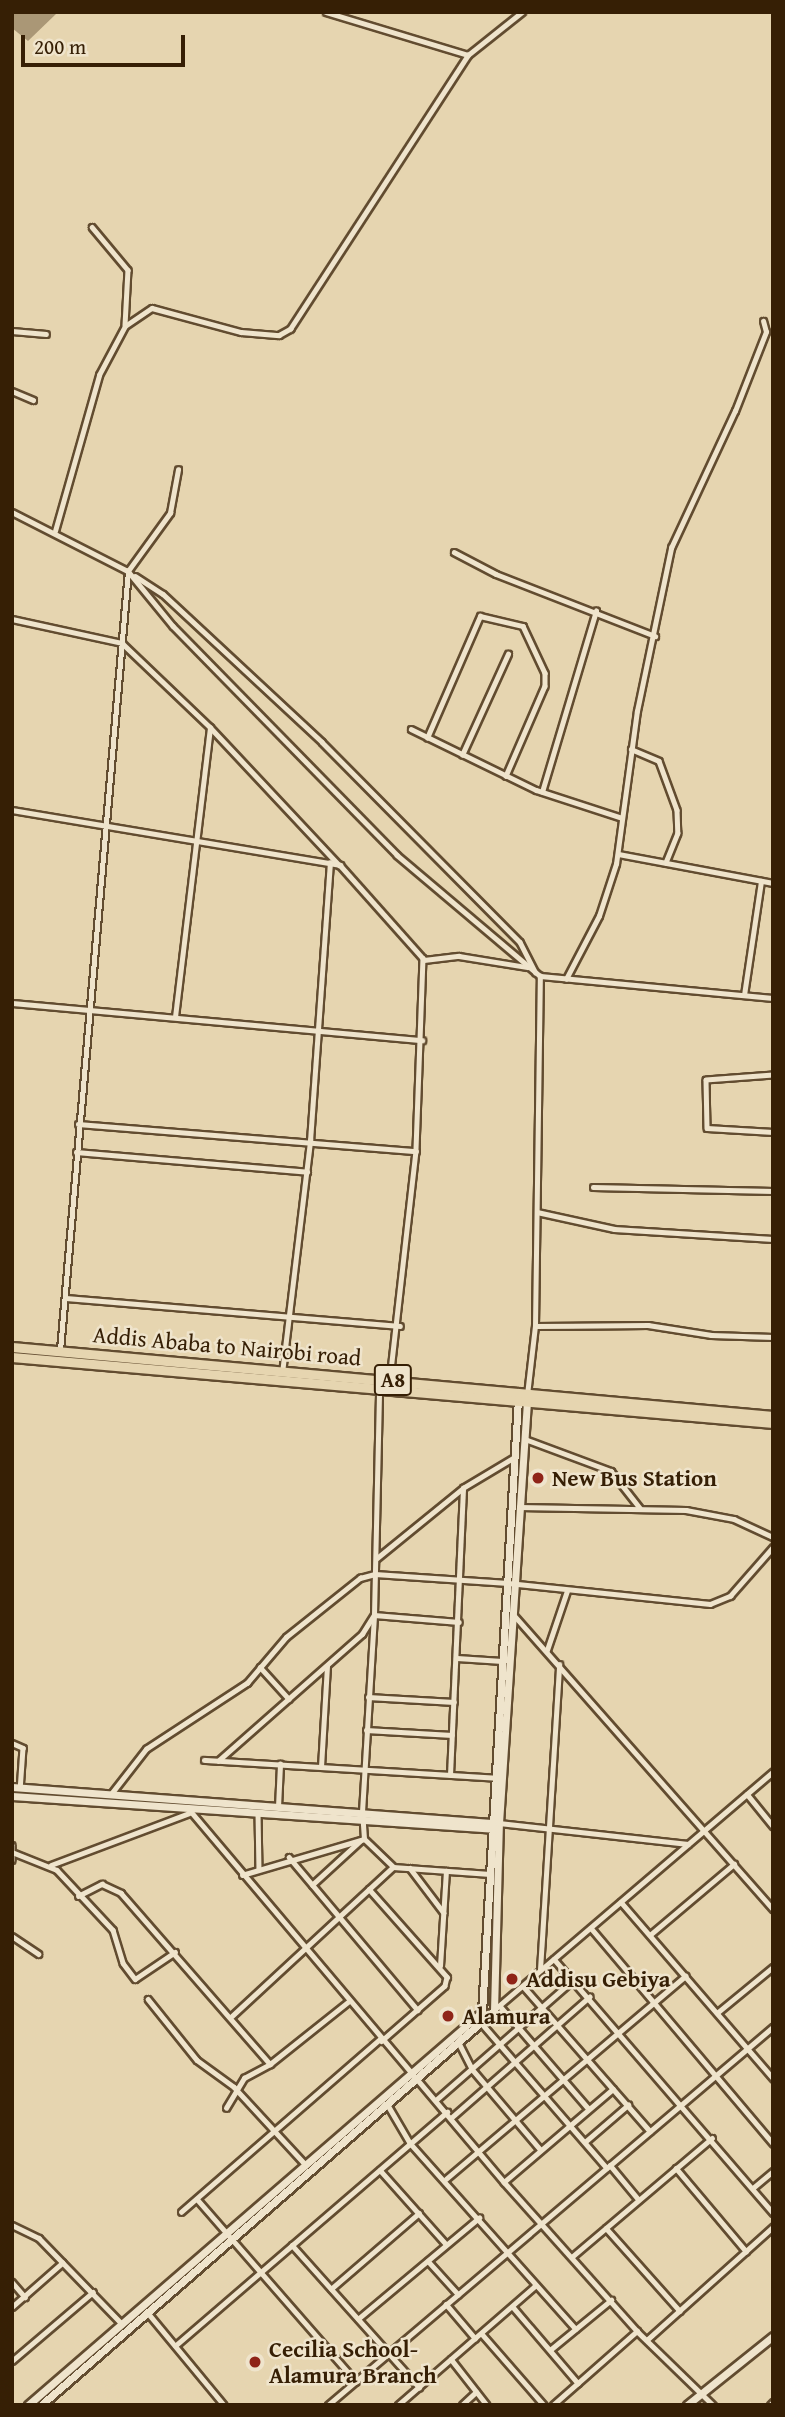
<!DOCTYPE html>
<html>
<head>
<meta charset="utf-8">
<style>
  body { margin:0 }
  #map { position:relative; width:785px; height:2417px; overflow:hidden; background:#e6d5b0; font-family:"Gentium Book Plus",serif }
  div>[style] { position:absolute }
  .water>* { inset:0; background:#aa9776 }
  .roads { filter:drop-shadow(2px 0 #624c30) drop-shadow(-2px 0 #624c30) drop-shadow(0 2px #624c30) drop-shadow(0 -2px #624c30) }
  .street>* { height:4.5px; margin:-2.25px; padding:0 2.25px; transform-origin:2.25px; border-radius:2.25px; background:#efe4cc }
  .secondary>* { height:7px; margin:-3.5px; padding:0 3.5px; transform-origin:3.5px; border-radius:3.5px; background:#efe4cc }
  .highway>* { height:9px; margin:-4.5px; padding:0 4.5px; transform-origin:4.5px; border-radius:4.5px; background:#e6d5b0 }
  .dots>* { width:19px; height:19px; translate:-50% -50%; box-sizing:border-box; border:4px solid #efe4cc; border-radius:50% }
  span { translate:-50% -50%; white-space:nowrap; text-align:center; line-height:1.15; -webkit-text-stroke:5px #efe4cc; paint-order:stroke }
  .shield-label span { padding:2px 5px; background:#efe4cc; border:2px solid; border-radius:5px; -webkit-text-stroke-width:0 }
  .shield-label { font-size:21px; color:#361f05; font-weight:700 }
  .street-label { font-size:23px; color:#361f05 }
  .poi-label { font-size:23px; color:#361f05; font-weight:700 }
  .left { translate:0 -50%; text-align:left }
  .frame { position:absolute; inset:0; border:14px solid #361f05; pointer-events:none }
  .scale { position:absolute; left:21px; top:35px; width:164px; height:32px; box-sizing:border-box; border:4px solid #361f05; border-top:0; padding-left:9px; font-size:21px; line-height:24px; white-space:nowrap; color:#361f05; -webkit-text-stroke:5px #efe4cc; paint-order:stroke }
</style>
</head>
<body>
<div id="map">
  <div class="water">
    <div style="clip-path:polygon(12px 12px,55px 12px,56px 14px,28px 41px,12px 28px)"></div>
  </div>
  <div class="roads">
    <div class="street">
      <div style="left:326px;top:12px;width:148px;rotate:16.8deg"></div>
      <div style="left:92px;top:227px;width:56px;rotate:50.1deg"></div>
      <div style="left:128px;top:270px;width:55px;rotate:93.1deg"></div>
      <div style="left:12px;top:331px;width:34px;rotate:5deg"></div>
      <div style="left:12px;top:391px;width:23px;rotate:23deg"></div>
      <div style="left:12px;top:512px;width:130px;rotate:27deg"></div>
      <div style="left:128px;top:571px;width:71px;rotate:50.7deg"></div>
      <div style="left:173px;top:626px;width:320px;rotate:45.6deg"></div>
      <div style="left:397px;top:855px;width:187px;rotate:40.2deg"></div>
      <div style="left:55px;top:531px;width:162px;rotate:-74.2deg"></div>
      <div style="left:99px;top:375px;width:55px;rotate:-62deg"></div>
      <div style="left:125px;top:326px;width:32px;rotate:-34deg"></div>
      <div style="left:152px;top:308px;width:92px;rotate:15.1deg"></div>
      <div style="left:241px;top:332px;width:38px;rotate:5deg"></div>
      <div style="left:279px;top:335px;width:13px;rotate:-29deg"></div>
      <div style="left:290px;top:329px;width:327px;rotate:-57deg"></div>
      <div style="left:468px;top:55px;width:69px;rotate:-38.5deg"></div>
      <div style="left:454px;top:552px;width:47px;rotate:27.6deg"></div>
      <div style="left:496px;top:574px;width:171px;rotate:21.3deg"></div>
      <div style="left:135px;top:576px;width:33px;rotate:33deg"></div>
      <div style="left:163px;top:594px;width:217px;rotate:42.9deg"></div>
      <div style="left:322px;top:742px;width:281px;rotate:45.3deg"></div>
      <div style="left:520px;top:942px;width:34px;rotate:63deg"></div>
      <div style="left:12px;top:619px;width:113px;rotate:12.3deg"></div>
      <div style="left:122px;top:643px;width:122px;rotate:43.7deg"></div>
      <div style="left:210px;top:727px;width:189px;rotate:46.9deg"></div>
      <div style="left:411px;top:729px;width:139px;rotate:26deg"></div>
      <div style="left:536px;top:790px;width:90px;rotate:18deg"></div>
      <div style="left:427px;top:738px;width:133px;rotate:-66.5deg"></div>
      <div style="left:480px;top:616px;width:44px;rotate:13.1deg"></div>
      <div style="left:523px;top:626px;width:52px;rotate:64.9deg"></div>
      <div style="left:545px;top:673px;width:13px;rotate:90deg"></div>
      <div style="left:545px;top:686px;width:98px;rotate:113.4deg"></div>
      <div style="left:631px;top:749px;width:30px;rotate:23deg"></div>
      <div style="left:659px;top:761px;width:52px;rotate:69.8deg"></div>
      <div style="left:677px;top:810px;width:23px;rotate:88deg"></div>
      <div style="left:678px;top:833px;width:32px;rotate:112deg"></div>
      <div style="left:462px;top:755px;width:111px;rotate:-65.5deg"></div>
      <div style="left:542px;top:792px;width:189px;rotate:-73.4deg"></div>
      <div style="left:12px;top:810px;width:333px;rotate:9.5deg"></div>
      <div style="left:340px;top:865px;width:125px;rotate:48.3deg"></div>
      <div style="left:423px;top:958px;width:193px;rotate:92.1deg"></div>
      <div style="left:416px;top:1151px;width:230px;rotate:96.5deg"></div>
      <div style="left:618px;top:854px;width:158px;rotate:10.6deg"></div>
      <div style="left:424px;top:960px;width:35px;rotate:-7deg"></div>
      <div style="left:459px;top:956px;width:69px;rotate:9.2deg"></div>
      <div style="left:566px;top:979px;width:71px;rotate:-62.4deg"></div>
      <div style="left:599px;top:916px;width:55px;rotate:-71.9deg"></div>
      <div style="left:616px;top:864px;width:154px;rotate:-82.2deg"></div>
      <div style="left:637px;top:711px;width:167px;rotate:-78.2deg"></div>
      <div style="left:671px;top:548px;width:151px;rotate:-65deg"></div>
      <div style="left:735px;top:411px;width:85px;rotate:-68.6deg"></div>
      <div style="left:766px;top:332px;width:11px;rotate:-105deg"></div>
      <div style="left:744px;top:995px;width:115px;rotate:-81.5deg"></div>
      <div style="left:12px;top:1003px;width:412px;rotate:5.2deg"></div>
      <div style="left:175px;top:1017px;width:291px;rotate:-83.1deg"></div>
      <div style="left:773px;top:1075px;width:67px;rotate:175.7deg"></div>
      <div style="left:706px;top:1080px;width:48px;rotate:88.8deg"></div>
      <div style="left:707px;top:1128px;width:66px;rotate:3.5deg"></div>
      <div style="left:78px;top:1124px;width:339px;rotate:4.6deg"></div>
      <div style="left:76px;top:1152px;width:232px;rotate:4.9deg"></div>
      <div style="left:593px;top:1187px;width:180px;rotate:1.3deg"></div>
      <div style="left:537px;top:1212px;width:79px;rotate:12.4deg"></div>
      <div style="left:614px;top:1229px;width:159px;rotate:3.6deg"></div>
      <div style="left:66px;top:1298px;width:335px;rotate:4.8deg"></div>
      <div style="left:535px;top:1326px;width:113px;rotate:-0.5deg"></div>
      <div style="left:648px;top:1325px;width:64px;rotate:9deg"></div>
      <div style="left:711px;top:1335px;width:62px;rotate:1.8deg"></div>
      <div style="left:60px;top:1350px;width:782px;rotate:-85.01deg"></div>
      <div style="left:128px;top:571px;width:72px;rotate:-54.1deg"></div>
      <div style="left:170px;top:513px;width:44px;rotate:-79.5deg"></div>
      <div style="left:282px;top:1373px;width:234px;rotate:-83.1deg"></div>
      <div style="left:310px;top:1141px;width:279px;rotate:-85.9deg"></div>
      <div style="left:527px;top:1395px;width:69px;rotate:-83.4deg"></div>
      <div style="left:535px;top:1326px;width:350px;rotate:-89.2deg"></div>
      <div style="left:540px;top:976px;width:234px;rotate:5.4deg"></div>
      <div style="left:525px;top:1439px;width:92px;rotate:20.4deg"></div>
      <div style="left:611px;top:1471px;width:47px;rotate:51.9deg"></div>
      <div style="left:519px;top:1507px;width:167px;rotate:1deg"></div>
      <div style="left:686px;top:1510px;width:49px;rotate:10.6deg"></div>
      <div style="left:734px;top:1519px;width:43px;rotate:24.8deg"></div>
      <div style="left:377px;top:1558px;width:111px;rotate:-39.1deg"></div>
      <div style="left:463px;top:1488px;width:58px;rotate:-31deg"></div>
      <div style="left:513px;top:1614px;width:393px;rotate:48.6deg"></div>
      <div style="left:547px;top:1650px;width:62px;rotate:-71.3deg"></div>
      <div style="left:457px;top:1658px;width:45px;rotate:3.8deg"></div>
      <div style="left:260px;top:1667px;width:43px;rotate:47.8deg"></div>
      <div style="left:368px;top:1697px;width:86px;rotate:3.3deg"></div>
      <div style="left:366px;top:1730px;width:86px;rotate:3.3deg"></div>
      <div style="left:12px;top:1743px;width:12px;rotate:24deg"></div>
      <div style="left:23px;top:1748px;width:39px;rotate:94deg"></div>
      <div style="left:204px;top:1760px;width:294px;rotate:3.5deg"></div>
      <div style="left:218px;top:1761px;width:192px;rotate:-41.4deg"></div>
      <div style="left:362px;top:1634px;width:22px;rotate:-58deg"></div>
      <div style="left:374px;top:1615px;width:85px;rotate:4.7deg"></div>
      <div style="left:321px;top:1767px;width:101px;rotate:-86.6deg"></div>
      <div style="left:450px;top:1775px;width:287px;rotate:-87.4deg"></div>
      <div style="left:111px;top:1794px;width:57px;rotate:-52.1deg"></div>
      <div style="left:146px;top:1749px;width:121px;rotate:-33.2deg"></div>
      <div style="left:247px;top:1683px;width:60px;rotate:-49.7deg"></div>
      <div style="left:286px;top:1637px;width:95px;rotate:-38.6deg"></div>
      <div style="left:360px;top:1578px;width:16px;rotate:-15deg"></div>
      <div style="left:375px;top:1574px;width:133px;rotate:3.9deg"></div>
      <div style="left:508px;top:1583px;width:203px;rotate:5.9deg"></div>
      <div style="left:710px;top:1604px;width:22px;rotate:-22deg"></div>
      <div style="left:730px;top:1596px;width:65px;rotate:-48.7deg"></div>
      <div style="left:747px;top:1794px;width:41px;rotate:50.9deg"></div>
      <div style="left:278px;top:1807px;width:43px;rotate:-87.3deg"></div>
      <div style="left:188px;top:1808px;width:490px;rotate:49.8deg"></div>
      <div style="left:504px;top:2182px;width:200px;rotate:48.2deg"></div>
      <div style="left:637px;top:2331px;width:106px;rotate:44.2deg"></div>
      <div style="left:258px;top:1813px;width:56px;rotate:89deg"></div>
      <div style="left:499px;top:1823px;width:190px;rotate:6.3deg"></div>
      <div style="left:12px;top:1845px;width:15px;rotate:90deg"></div>
      <div style="left:12px;top:1852px;width:48px;rotate:21.8deg"></div>
      <div style="left:57px;top:1870px;width:82px;rotate:47deg"></div>
      <div style="left:113px;top:1930px;width:34px;rotate:73deg"></div>
      <div style="left:123px;top:1963px;width:20px;rotate:53deg"></div>
      <div style="left:135px;top:1979px;width:48px;rotate:-34deg"></div>
      <div style="left:289px;top:1857px;width:200px;rotate:49.9deg"></div>
      <div style="left:51px;top:1865px;width:147px;rotate:-20.6deg"></div>
      <div style="left:393px;top:1867px;width:97px;rotate:4.1deg"></div>
      <div style="left:410px;top:1868px;width:56px;rotate:52.9deg"></div>
      <div style="left:242px;top:1875px;width:127px;rotate:-16.4deg"></div>
      <div style="left:312px;top:1885px;width:65px;rotate:-42.5deg"></div>
      <div style="left:369px;top:1889px;width:118px;rotate:48.4deg"></div>
      <div style="left:447px;top:1977px;width:9px;rotate:103deg"></div>
      <div style="left:445px;top:1986px;width:84px;rotate:138.9deg"></div>
      <div style="left:78px;top:1896px;width:27px;rotate:-27deg"></div>
      <div style="left:102px;top:1884px;width:21px;rotate:25deg"></div>
      <div style="left:121px;top:1893px;width:227px;rotate:48.9deg"></div>
      <div style="left:621px;top:1902px;width:233px;rotate:49.2deg"></div>
      <div style="left:591px;top:1928px;width:282px;rotate:49.8deg"></div>
      <div style="left:650px;top:1935px;width:110px;rotate:-40.2deg"></div>
      <div style="left:12px;top:1936px;width:32px;rotate:34deg"></div>
      <div style="left:554px;top:1959px;width:335px;rotate:49.2deg"></div>
      <div style="left:440px;top:1966px;width:95px;rotate:-86.4deg"></div>
      <div style="left:540px;top:1970px;width:306px;rotate:-86.4deg"></div>
      <div style="left:523px;top:1986px;width:193px;rotate:48.8deg"></div>
      <div style="left:148px;top:1999px;width:78px;rotate:51.2deg"></div>
      <div style="left:197px;top:2060px;width:46px;rotate:36.1deg"></div>
      <div style="left:234px;top:2087px;width:105px;rotate:47.3deg"></div>
      <div style="left:500px;top:2006px;width:136px;rotate:49.2deg"></div>
      <div style="left:494px;top:2010px;width:367px;rotate:-40.5deg"></div>
      <div style="left:717px;top:2013px;width:72px;rotate:-39.4deg"></div>
      <div style="left:232px;top:2016px;width:219px;rotate:-42.8deg"></div>
      <div style="left:393px;top:1867px;width:40px;rotate:-136deg"></div>
      <div style="left:364px;top:1839px;width:27px;rotate:-94deg"></div>
      <div style="left:362px;top:1812px;width:197px;rotate:-86.5deg"></div>
      <div style="left:374px;top:1615px;width:225px;rotate:-88.7deg"></div>
      <div style="left:483px;top:2025px;width:189px;rotate:49.1deg"></div>
      <div style="left:460px;top:2045px;width:27px;rotate:63deg"></div>
      <div style="left:472px;top:2069px;width:106px;rotate:49.6deg"></div>
      <div style="left:436px;top:2100px;width:182px;rotate:-41.2deg"></div>
      <div style="left:389px;top:2107px;width:42px;rotate:59.7deg"></div>
      <div style="left:410px;top:2143px;width:249px;rotate:48.3deg"></div>
      <div style="left:226px;top:2108px;width:35px;rotate:-59deg"></div>
      <div style="left:244px;top:2078px;width:30px;rotate:-28deg"></div>
      <div style="left:270px;top:2064px;width:100px;rotate:-38.5deg"></div>
      <div style="left:451px;top:2118px;width:184px;rotate:-41.2deg"></div>
      <div style="left:585px;top:2142px;width:57px;rotate:-40.7deg"></div>
      <div style="left:610px;top:2165px;width:45px;rotate:50.4deg"></div>
      <div style="left:676px;top:2168px;width:109px;rotate:49.9deg"></div>
      <div style="left:380px;top:2170px;width:99px;rotate:48.3deg"></div>
      <div style="left:446px;top:2179px;width:314px;rotate:-40.3deg"></div>
      <div style="left:504px;top:2182px;width:143px;rotate:-40.5deg"></div>
      <div style="left:753px;top:2188px;width:26px;rotate:-40deg"></div>
      <div style="left:197px;top:2199px;width:242px;rotate:48.9deg"></div>
      <div style="left:181px;top:2212px;width:264px;rotate:-41deg"></div>
      <div style="left:12px;top:2225px;width:30px;rotate:26deg"></div>
      <div style="left:39px;top:2238px;width:120px;rotate:46deg"></div>
      <div style="left:606px;top:2228px;width:111px;rotate:48.3deg"></div>
      <div style="left:292px;top:2245px;width:191px;rotate:48.2deg"></div>
      <div style="left:573px;top:2256px;width:182px;rotate:-40.3deg"></div>
      <div style="left:428px;top:2261px;width:45px;rotate:47.7deg"></div>
      <div style="left:12px;top:2282px;width:20px;rotate:49deg"></div>
      <div style="left:331px;top:2289px;width:116px;rotate:-40.8deg"></div>
      <div style="left:446px;top:2304px;width:45px;rotate:49.5deg"></div>
      <div style="left:12px;top:2307px;width:67px;rotate:-41.3deg"></div>
      <div style="left:513px;top:2307px;width:100px;rotate:49.5deg"></div>
      <div style="left:148px;top:2313px;width:119px;rotate:50.4deg"></div>
      <div style="left:358px;top:2319px;width:158px;rotate:-39.9deg"></div>
      <div style="left:482px;top:2334px;width:94px;rotate:48.9deg"></div>
      <div style="left:648px;top:2339px;width:168px;rotate:-41.9deg"></div>
      <div style="left:175px;top:2346px;width:359px;rotate:-40.7deg"></div>
      <div style="left:550px;top:2350px;width:79px;rotate:-39.3deg"></div>
      <div style="left:451px;top:2359px;width:58px;rotate:52deg"></div>
      <div style="left:12px;top:2361px;width:106px;rotate:-40.4deg"></div>
      <div style="left:328px;top:2405px;width:584px;rotate:-40.35deg"></div>
      <div style="left:398px;top:2405px;width:181px;rotate:-41deg"></div>
      <div style="left:462px;top:2405px;width:19px;rotate:-43deg"></div>
      <div style="left:553px;top:2405px;width:112px;rotate:-41.4deg"></div>
      <div style="left:770px;top:2405px;width:4px;rotate:-45deg"></div>
    </div>
    <div class="secondary">
      <div style="left:12px;top:1787px;width:484px;rotate:4.3deg"></div>
      <div style="left:12px;top:1796px;width:482px;rotate:3.9deg"></div>
      <div style="left:28px;top:2405px;width:600px;rotate:-40.88deg"></div>
      <div style="left:482px;top:2012px;width:615px;rotate:-86.64deg"></div>
      <div style="left:41px;top:2405px;width:600px;rotate:-41.02deg"></div>
      <div style="left:494px;top:2011px;width:188px;rotate:-88.5deg"></div>
      <div style="left:499px;top:1823px;width:428px;rotate:-86.2deg"></div>
      <div style="left:687px;top:2405px;width:110px;rotate:-38.7deg"></div>
    </div>
    <div class="highway">
      <div style="left:12px;top:1347px;width:764px;rotate:5.18deg"></div>
      <div style="left:12px;top:1357px;width:764px;rotate:4.96deg"></div>
    </div>
  </div>
  <div class="dots">
    <div style="left:538px;top:1478px;background:#8f2418"></div>
    <div style="left:512px;top:1979px;background:#8f2418"></div>
    <div style="left:448px;top:2016px;background:#8f2418"></div>
    <div style="left:255px;top:2362px;background:#8f2418"></div>
  </div>
  <div class="shield-label">
    <span style="left:393px;top:1380px">A8</span>
  </div>
  <div class="street-label">
    <span style="left:227px;top:1346px;rotate:5deg">Addis Ababa to Nairobi road</span>
  </div>
  <div class="poi-label">
    <span class="left" style="left:552px;top:1478px">New Bus Station</span>
    <span class="left" style="left:526px;top:1979px">Addisu Gebiya</span>
    <span class="left" style="left:462px;top:2016px">Alamura</span>
    <span class="left" style="left:269px;top:2362px">Cecilia School-<br>Alamura Branch</span>
  </div>
  <div class="frame"></div>
  <div class="scale">200 m</div>
</div>
</body>
</html>
